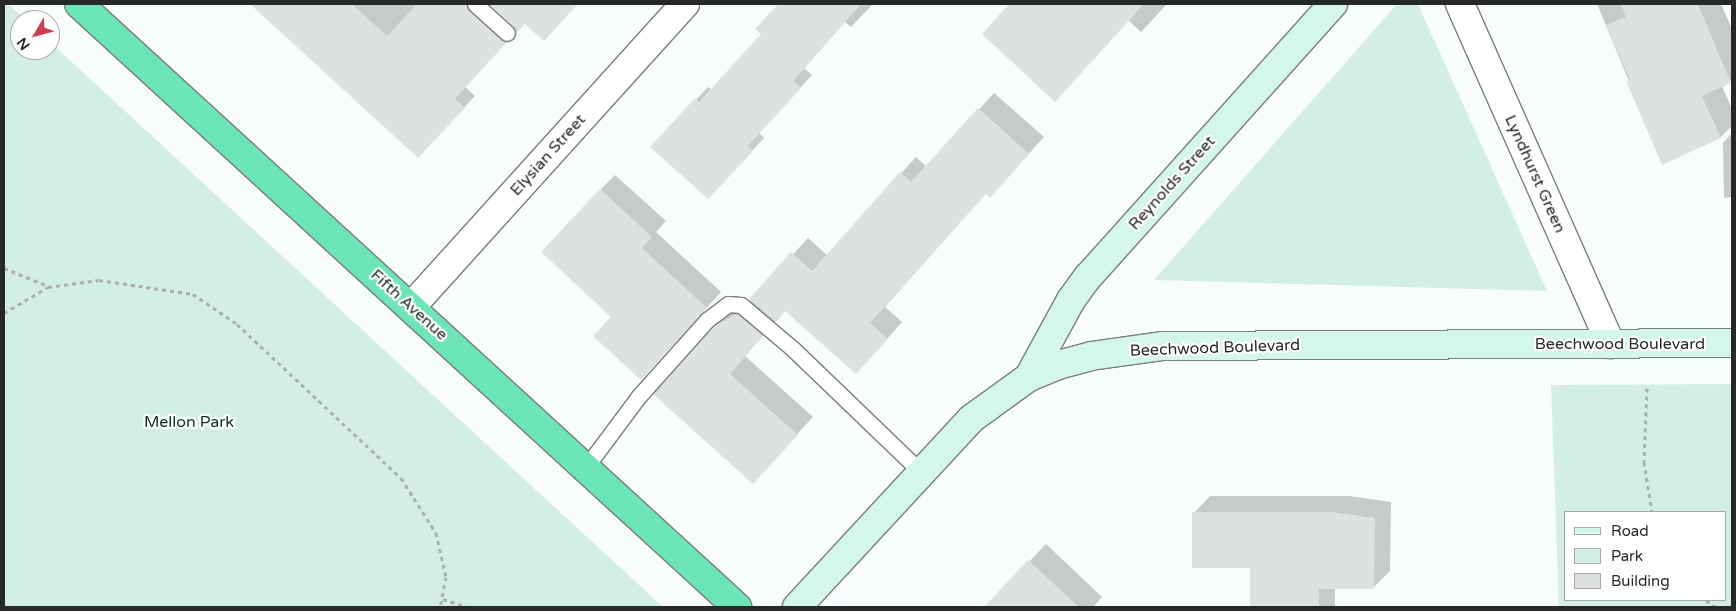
<!DOCTYPE html>
<html>
<head>
<meta charset="utf-8">
<style>
  body { margin:0 }
  #map { position:relative; width:1736px; height:611px; overflow:hidden; background:#f8fdfb; font-family:"Varela Round",sans-serif }
  div>[style] { position:absolute }
  .green>* { inset:0; background:#d3eee2 }
  .shadow>* { inset:0; background:#0003 }
  .building>* { inset:0; background:#dde2e0 }
  .path>* { height:3px; margin-top:-1.5px; transform-origin:0; background:repeating-linear-gradient(90deg,#abafad 0 4px,transparent 0 8px) }
  .roads { filter:drop-shadow(1px 0 #7b7f7d) drop-shadow(-1px 0 #7b7f7d) drop-shadow(0 1px #7b7f7d) drop-shadow(0 -1px #7b7f7d) }
  .lane>* { height:15px; margin:-7.5px; padding:0 7.5px; transform-origin:7.5px; border-radius:7.5px; background:#fff }
  .street>* { height:28px; margin:-14px; padding:0 14px; transform-origin:14px; border-radius:14px; background:#fff }
  .secondary>* { height:28px; margin:-14px; padding:0 14px; transform-origin:14px; border-radius:14px; background:#d3f7ea }
  .highway>* { height:28px; margin:-14px; padding:0 14px; transform-origin:14px; border-radius:14px; background:#6ce5b9 }
  span { translate:-50% -50%; white-space:nowrap; text-align:center; line-height:1.15; -webkit-text-stroke:4.5px #fff; paint-order:stroke }
  .street-label { font-size:16px; color:#272928 }
  .park-label { font-size:16px; color:#023425 }
  .frame { position:absolute; inset:0; border:5px solid #272928; pointer-events:none }
  .legend { position:absolute; left:1564px; top:511px; width:162px; height:90px; box-sizing:border-box; background:#fff; border:1px solid #a9a9a9; margin:0; padding:6px 9px; list-style:none; font-size:15px; color:#272928 }
  .legend li { display:flex; align-items:center; gap:10px; height:25px }
  .legend b { width:25px; border:1px solid #a9a9a9 }
  .north { position:absolute; left:10px; top:10px; width:50px; height:50px; box-sizing:border-box; background:#fff; border:1px solid #a9a9a9; border-radius:50%; rotate:233deg; font-size:14px; font-weight:700; line-height:20px; text-align:center; color:#272928 }
  .north::after { content:''; display:block; margin:auto; width:18px; height:22px; background:#cd3d52; clip-path:polygon(50% 0,100% 100%,50% 72%,0 100%) }
</style>
</head>
<body>
<div id="map">
  <div class="green">
    <div style="clip-path:polygon(4px 4px,8px 4px,26px 20px,20px 20px,20px 50px,50px 50px,50px 42px,663px 607px,4px 607px)"></div>
    <div style="clip-path:polygon(1397px 4px,1418px 4px,1547px 291px,1154px 280px)"></div>
    <div style="clip-path:polygon(evenodd,1732px 384px,1732px 607px,1559px 607px,1551px 385px,1732px 384px,1565px 512px,1725px 512px,1725px 600px,1565px 600px,1565px 512px)"></div>
  </div>
  <div class="shadow">
    <div style="clip-path:polygon(252px 4px,484px 4px,517px 31px,465px 87px,475px 96px,418px 156px)"></div>
    <div style="clip-path:polygon(491px 4px,577px 4px,554px 28px,525px 22px,514px 25px)"></div>
    <div style="clip-path:polygon(780px 4px,873px 4px,851px 27px,845px 22px,804px 68px,812px 75px,759px 133px,764px 138px,720px 186px,652px 147px,708px 87px,712px 90px,763px 34px,757px 29px)"></div>
    <div style="clip-path:polygon(1011px 4px,1167px 4px,1141px 32px,1128px 20px,983px 34px)"></div>
    <div style="clip-path:polygon(1597px 4px,1721px 4px,1732px 29px,1732px 80px,1722px 86px,1732px 109px,1732px 126px,1721px 137px,1663px 163px)"></div>
    <div style="clip-path:polygon(994px 93px,1044px 137px,1005px 180px,986px 193px,885px 307px,902px 322px,871px 357px,786px 310px,745px 356px,813px 417px,753px 482px,714px 328px,732px 311px,751px 300px,808px 238px,827px 255px,916px 157px,927px 167px)"></div>
    <div style="clip-path:polygon(1732px 133px,1732px 197px,1724px 198px,1723px 143px)"></div>
    <div style="clip-path:polygon(615px 175px,666px 221px,656px 232px,721px 292px,656px 363px,600px 190px)"></div>
    <div style="clip-path:polygon(1210px 496px,1349px 496px,1391px 502px,1390px 571px,1373px 588px,1335px 587px,1335px 607px,1251px 607px,1251px 567px,1194px 513px)"></div>
    <div style="clip-path:polygon(1046px 544px,1102px 597px,1093px 607px,986px 607px)"></div>
  </div>
  <div class="building">
    <div style="clip-path:polygon(250px 4px,352px 4px,387px 36px,417px 4px,466px 4px,469px 11px,501px 40px,507px 42px,455px 99px,465px 108px,418px 158px)"></div>
    <div style="clip-path:polygon(489px 4px,578px 4px,544px 41px,525px 24px,516px 33px,513px 26px)"></div>
    <div style="clip-path:polygon(778px 4px,861px 4px,793px 81px,801px 88px,748px 146px,753px 151px,708px 199px,650px 147px,695px 98px,699px 102px,761px 34px,755px 29px)"></div>
    <div style="clip-path:polygon(1009px 4px,1144px 4px,1055px 102px,982px 34px)"></div>
    <div style="clip-path:polygon(1621px 4px,1698px 4px,1731px 83px,1702px 96px,1721px 138px,1662px 165px,1626px 81px,1630px 80px,1606px 25px,1626px 17px)"></div>
    <div style="clip-path:polygon(978px 108px,1029px 154px,990px 198px,986px 194px,870px 323px,888px 339px,856px 374px,785px 311px,776px 322px,749px 299px,791px 252px,812px 271px,900px 172px,911px 182px)"></div>
    <div style="clip-path:polygon(600px 189px,652px 237px,642px 248px,707px 308px,641px 380px,593px 336px,611px 317px,541px 252px)"></div>
    <div style="clip-path:polygon(737px 314px,763px 336px,730px 374px,798px 435px,753px 484px,653px 394px,713px 327px)"></div>
    <div style="clip-path:polygon(1192px 512px,1331px 512px,1375px 518px,1374px 589px,1319px 589px,1319px 607px,1250px 607px,1250px 568px,1192px 568px)"></div>
    <div style="clip-path:polygon(1028px 560px,1079px 607px,984px 607px)"></div>
  </div>
  <div class="path">
    <div style="left:4px;top:268px;width:48px;rotate:22.2deg"></div>
    <div style="left:4px;top:313px;width:51px;rotate:-30.6deg"></div>
    <div style="left:48px;top:287px;width:51px;rotate:-7.8deg"></div>
    <div style="left:99px;top:280px;width:95px;rotate:8.5deg"></div>
    <div style="left:193px;top:294px;width:53px;rotate:34.3deg"></div>
    <div style="left:237px;top:324px;width:225px;rotate:43.2deg"></div>
    <div style="left:401px;top:478px;width:65px;rotate:57.5deg"></div>
    <div style="left:436px;top:533px;width:45px;rotate:77.2deg"></div>
    <div style="left:446px;top:577px;width:31px;rotate:101deg"></div>
    <div style="left:1647px;top:388px;width:74px;rotate:92.3deg"></div>
    <div style="left:1644px;top:462px;width:51px;rotate:80.9deg"></div>
    <div style="left:443px;top:599px;width:26px;rotate:18deg"></div>
    <div style="left:1706px;top:600px;width:11px;rotate:38deg"></div>
  </div>
  <div class="roads">
    <div class="lane">
      <div style="left:475px;top:4px;width:43px;rotate:42.2deg"></div>
      <div style="left:586px;top:467px;width:89px;rotate:-53.3deg"></div>
      <div style="left:639px;top:396px;width:102px;rotate:-48.2deg"></div>
      <div style="left:707px;top:320px;width:26px;rotate:-37deg"></div>
      <div style="left:728px;top:304px;width:13px;rotate:4deg"></div>
      <div style="left:741px;top:305px;width:68px;rotate:40.2deg"></div>
      <div style="left:793px;top:349px;width:178px;rotate:43.9deg"></div>
    </div>
    <div class="street">
      <div style="left:1460px;top:4px;width:372px;rotate:66.1deg"></div>
      <div style="left:411px;top:307px;width:409px;rotate:-47.9deg"></div>
    </div>
    <div class="secondary">
      <div style="left:1029px;top:377px;width:88px;rotate:-61.4deg"></div>
      <div style="left:1071px;top:300px;width:29px;rotate:-54deg"></div>
      <div style="left:1088px;top:277px;width:367px;rotate:-48.1deg"></div>
      <div style="left:797px;top:607px;width:256px;rotate:-47.2deg"></div>
      <div style="left:971px;top:419px;width:72px;rotate:-35.9deg"></div>
      <div style="left:1029px;top:377px;width:31px;rotate:-22deg"></div>
      <div style="left:1058px;top:365px;width:34px;rotate:-15deg"></div>
      <div style="left:1091px;top:356px;width:73px;rotate:-7.9deg"></div>
      <div style="left:1163px;top:346px;width:569px;rotate:-0.3deg"></div>
    </div>
    <div class="highway">
      <div style="left:79px;top:4px;width:893px;rotate:42.5deg"></div>
    </div>
  </div>
  <div class="street-label">
    <span style="left:548px;top:155px;rotate:-48deg">Elysian Street</span>
    <span style="left:1535px;top:174px;rotate:66deg">Lyndhurst Green</span>
    <span style="left:1172px;top:183px;rotate:-48deg">Reynolds Street</span>
    <span style="left:409px;top:305px;rotate:42deg">Fifth Avenue</span>
    <span style="left:1620px;top:344px">Beechwood Boulevard</span>
    <span style="left:1215px;top:348px;rotate:-2deg">Beechwood Boulevard</span>
  </div>
  <div class="park-label">
    <span style="left:189px;top:422px">Mellon Park</span>
  </div>
  <div class="frame"></div>
  <ul class="legend">
  <li><b style="height:6px;background:#d3f7ea"></b>Road</li>
  <li><b style="height:14px;background:#d3eee2"></b>Park</li>
  <li><b style="height:14px;background:#dde2e0"></b>Building</li>
  </ul>
  <div class="north">N</div>
</div>
</body>
</html>
